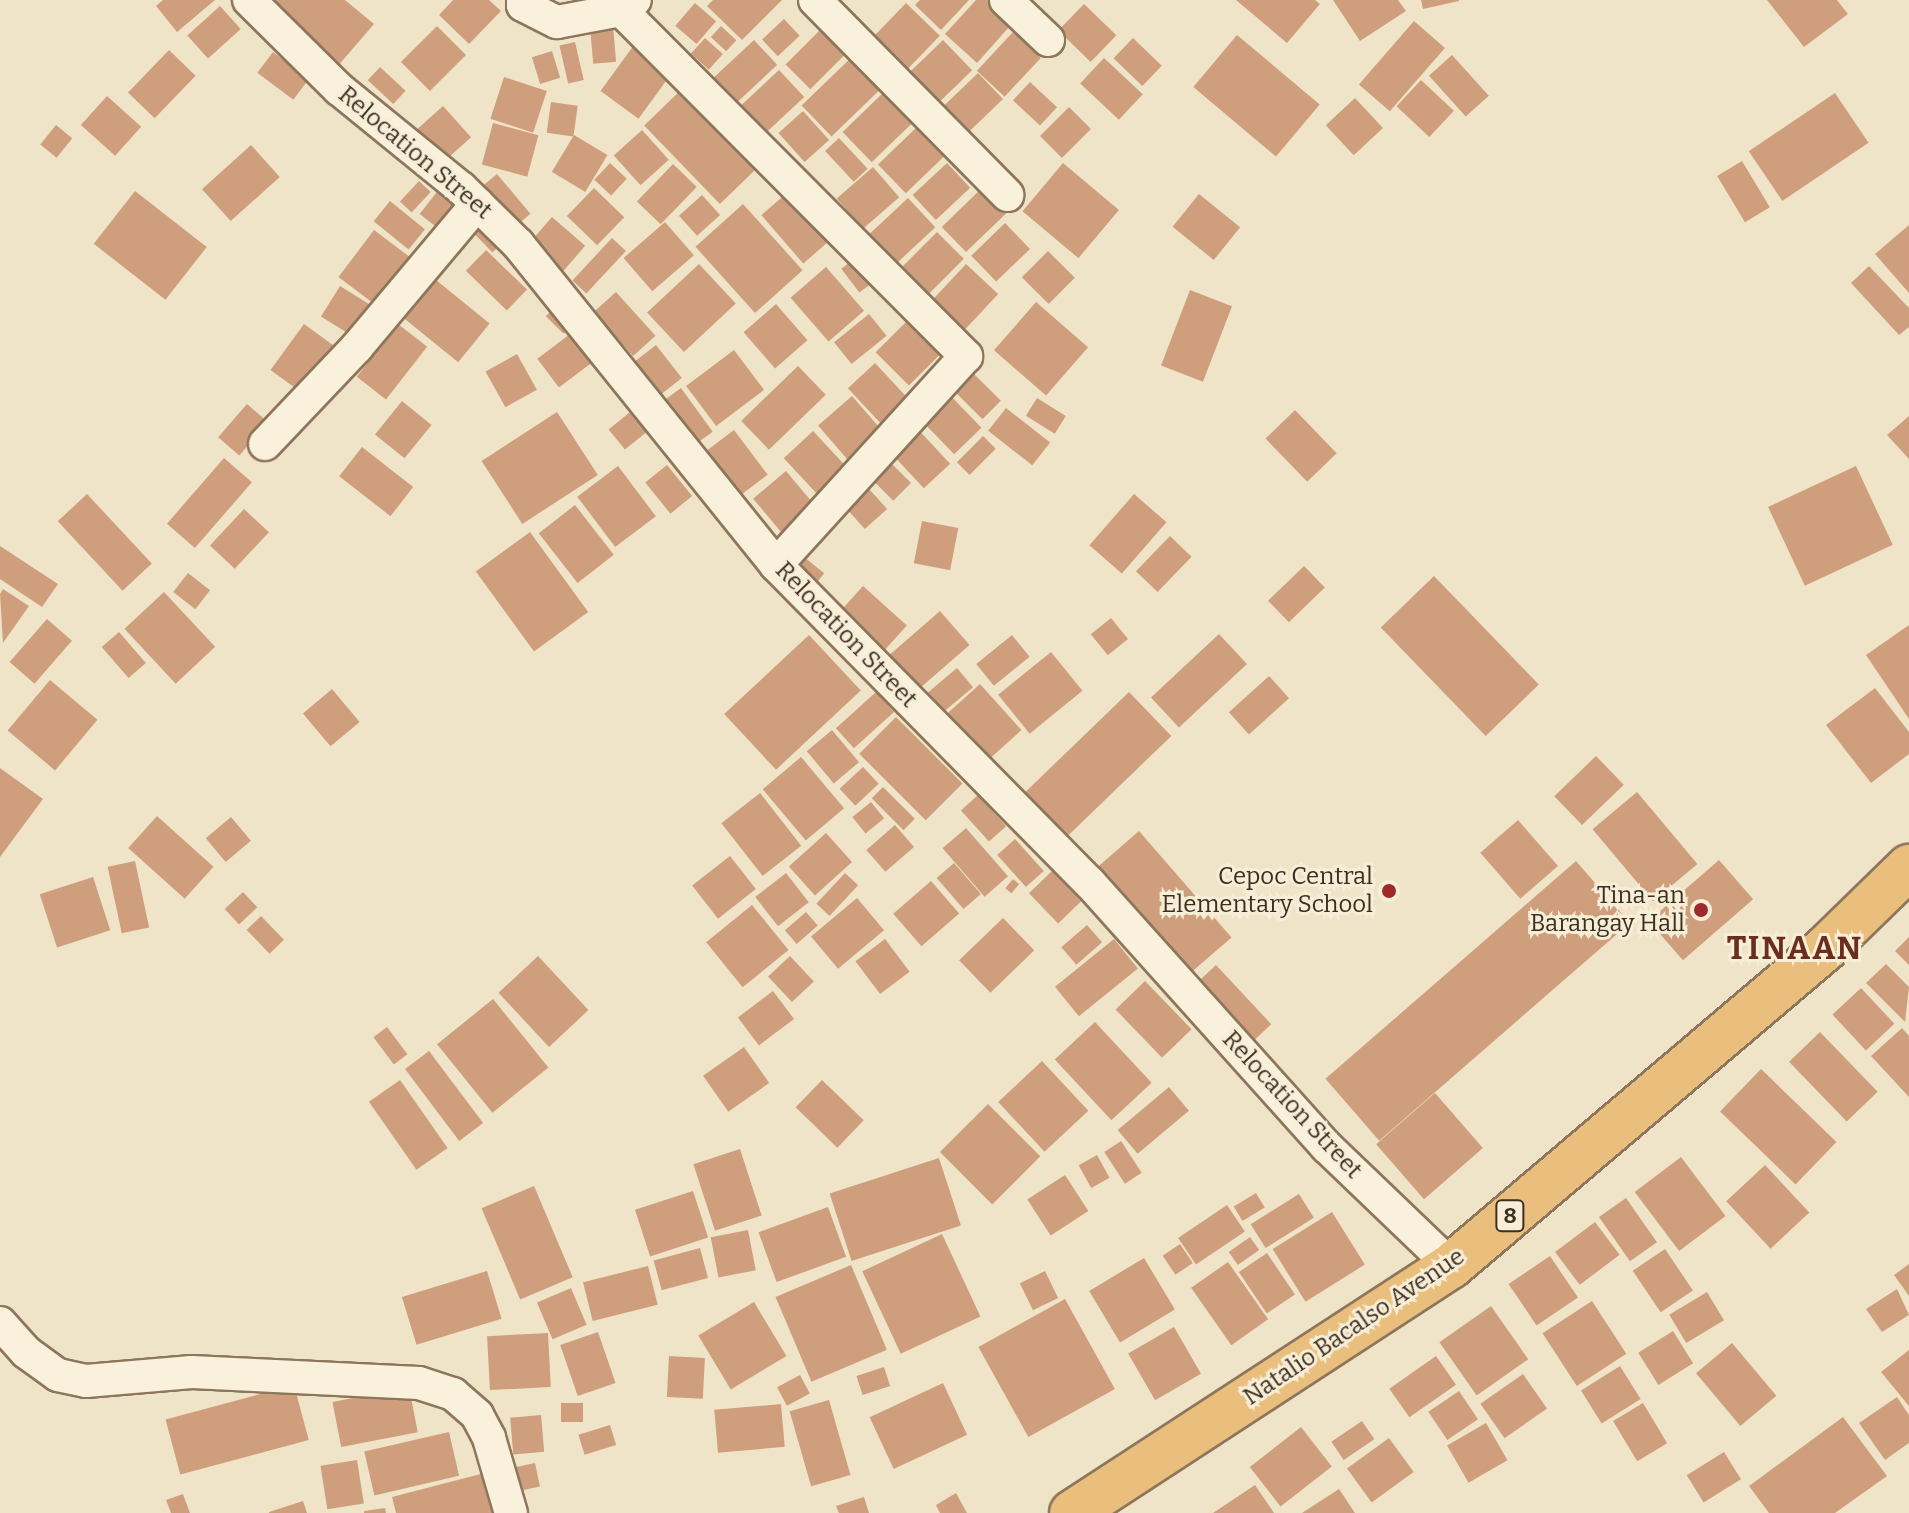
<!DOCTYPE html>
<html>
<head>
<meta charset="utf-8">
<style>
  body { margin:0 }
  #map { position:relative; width:1909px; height:1513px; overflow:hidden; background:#f0e4c8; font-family:Bitter,serif }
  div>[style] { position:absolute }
  .building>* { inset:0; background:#cf9f7d; transform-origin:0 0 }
  .roads { filter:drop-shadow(2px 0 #8d765c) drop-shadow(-2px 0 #8d765c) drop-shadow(0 2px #8d765c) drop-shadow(0 -2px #8d765c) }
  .minor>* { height:32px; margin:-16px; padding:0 16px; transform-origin:16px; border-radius:16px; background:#faf1dc }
  .trunk>* { height:44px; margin:-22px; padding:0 22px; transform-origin:22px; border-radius:22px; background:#eabe7c }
  .dots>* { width:22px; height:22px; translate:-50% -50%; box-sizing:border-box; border:4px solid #f7eed8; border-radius:50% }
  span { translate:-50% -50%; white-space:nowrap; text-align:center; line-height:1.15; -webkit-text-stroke:6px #f7eed8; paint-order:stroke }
  .shield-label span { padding:2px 6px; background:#f7eed8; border:2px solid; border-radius:6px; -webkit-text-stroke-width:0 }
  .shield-label { font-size:22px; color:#3d2e20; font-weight:700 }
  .street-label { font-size:24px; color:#3d2e20 }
  .poi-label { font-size:24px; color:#3d2e20 }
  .right { translate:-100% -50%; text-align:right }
  .district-label { font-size:32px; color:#6b2e1e; font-weight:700; letter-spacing:2px }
</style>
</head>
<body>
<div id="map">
  <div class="building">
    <div style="clip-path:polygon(163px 0,215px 0,177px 32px,156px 6px)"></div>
    <div style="clip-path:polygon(274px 0,345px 0,374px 24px,337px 67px,268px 7px)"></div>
    <div style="clip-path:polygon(453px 0,489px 0,501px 11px,469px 44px,439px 15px)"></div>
    <div style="clip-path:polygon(713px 0,782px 0,742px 40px,707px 6px)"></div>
    <div style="clip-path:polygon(920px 0,969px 0,941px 30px,915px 5px)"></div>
    <div style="clip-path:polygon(976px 0,1001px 0,1019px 16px,977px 63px,945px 34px)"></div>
    <div style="clip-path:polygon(1236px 0,1315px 0,1320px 4px,1287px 43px)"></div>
    <div style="clip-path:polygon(1333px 0,1398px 0,1406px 11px,1360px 41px)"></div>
    <div style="clip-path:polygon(1421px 0,1459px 0,1459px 1px,1423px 9px)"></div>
    <div style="clip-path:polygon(1767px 0,1837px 0,1848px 14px,1804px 47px)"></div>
    <div style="left:695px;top:3px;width:28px;height:30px;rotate:41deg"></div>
    <div style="left:906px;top:3px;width:47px;height:49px;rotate:44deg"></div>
    <div style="left:1084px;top:4px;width:45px;height:37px;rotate:44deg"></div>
    <div style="left:220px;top:6px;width:31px;height:44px;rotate:48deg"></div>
    <div style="left:784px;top:19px;width:23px;height:30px;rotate:47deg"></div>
    <div style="left:1414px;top:21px;width:41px;height:84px;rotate:41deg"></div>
    <div style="left:828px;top:22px;width:35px;height:60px;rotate:45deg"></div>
    <div style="left:437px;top:26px;width:41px;height:51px;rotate:45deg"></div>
    <div style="left:613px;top:26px;width:36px;height:23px;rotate:85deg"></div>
    <div style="left:721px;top:26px;width:21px;height:15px;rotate:43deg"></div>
    <div style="left:1013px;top:32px;width:38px;height:53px;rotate:43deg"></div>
    <div style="left:1237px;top:35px;width:108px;height:68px;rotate:40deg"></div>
    <div style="left:705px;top:38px;width:24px;height:21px;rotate:42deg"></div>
    <div style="left:1133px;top:38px;width:40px;height:28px;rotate:44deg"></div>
    <div style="left:754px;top:40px;width:34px;height:58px;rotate:47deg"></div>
    <div style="left:943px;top:40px;width:42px;height:55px;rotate:46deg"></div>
    <div style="left:575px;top:42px;width:39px;height:16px;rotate:77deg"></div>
    <div style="left:634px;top:45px;width:47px;height:57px;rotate:36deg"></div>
    <div style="left:169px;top:50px;width:37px;height:59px;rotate:44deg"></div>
    <div style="left:552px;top:51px;width:28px;height:21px;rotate:73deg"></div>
    <div style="left:273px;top:52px;width:45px;height:26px;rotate:37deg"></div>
    <div style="left:857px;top:52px;width:43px;height:77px;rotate:46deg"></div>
    <div style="left:1452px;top:55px;width:55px;height:31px;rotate:48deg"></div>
    <div style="left:1104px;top:58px;width:53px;height:35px;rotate:43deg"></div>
    <div style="left:380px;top:67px;width:35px;height:18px;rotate:43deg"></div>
    <div style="left:779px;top:70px;width:37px;height:52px;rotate:47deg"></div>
    <div style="left:978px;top:73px;width:36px;height:61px;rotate:46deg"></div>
    <div style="left:504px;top:77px;width:45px;height:44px;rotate:18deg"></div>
    <div style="left:1421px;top:80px;width:45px;height:36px;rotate:43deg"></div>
    <div style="left:1030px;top:82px;width:37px;height:25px;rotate:43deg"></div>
    <div style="left:683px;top:88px;width:109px;height:54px;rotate:46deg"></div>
    <div style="left:885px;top:91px;width:42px;height:59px;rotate:46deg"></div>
    <div style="left:1835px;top:93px;width:60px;height:104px;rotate:56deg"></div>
    <div style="left:107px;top:96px;width:46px;height:39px;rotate:42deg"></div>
    <div style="left:1355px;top:98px;width:41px;height:40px;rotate:47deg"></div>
    <div style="left:551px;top:102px;width:27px;height:31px;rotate:8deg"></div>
    <div style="left:443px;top:106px;width:42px;height:36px;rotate:48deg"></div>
    <div style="left:1069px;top:107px;width:31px;height:41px;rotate:45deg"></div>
    <div style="left:803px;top:111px;width:39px;height:33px;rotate:48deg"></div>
    <div style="left:493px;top:123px;width:47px;height:43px;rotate:15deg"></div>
    <div style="left:56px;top:125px;width:21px;height:25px;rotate:39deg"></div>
    <div style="left:919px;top:125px;width:40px;height:57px;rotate:46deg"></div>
    <div style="left:642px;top:130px;width:40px;height:38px;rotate:48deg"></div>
    <div style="left:574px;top:135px;width:39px;height:43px;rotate:31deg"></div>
    <div style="left:839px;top:138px;width:42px;height:19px;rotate:47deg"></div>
    <div style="left:251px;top:145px;width:43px;height:66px;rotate:48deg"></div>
    <div style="left:1742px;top:161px;width:54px;height:29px;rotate:59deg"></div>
    <div style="left:610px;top:163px;width:23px;height:23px;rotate:43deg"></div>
    <div style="left:947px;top:163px;width:34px;height:47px;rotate:47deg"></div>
    <div style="left:1063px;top:163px;width:73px;height:63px;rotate:40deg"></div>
    <div style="left:673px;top:164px;width:33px;height:52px;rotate:44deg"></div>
    <div style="left:873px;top:167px;width:40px;height:48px;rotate:49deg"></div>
    <div style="left:497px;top:174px;width:52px;height:18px;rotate:50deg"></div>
    <div style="left:419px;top:181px;width:16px;height:28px;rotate:43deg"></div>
    <div style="left:796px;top:185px;width:64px;height:46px;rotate:49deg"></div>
    <div style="left:440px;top:188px;width:24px;height:33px;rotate:38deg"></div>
    <div style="left:594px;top:188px;width:42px;height:39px;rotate:44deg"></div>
    <div style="left:982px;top:188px;width:35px;height:56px;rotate:46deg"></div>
    <div style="left:135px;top:191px;width:91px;height:67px;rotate:38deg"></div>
    <div style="left:1199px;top:194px;width:53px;height:42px;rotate:39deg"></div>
    <div style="left:702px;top:195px;width:27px;height:31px;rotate:48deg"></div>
    <div style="left:908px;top:198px;width:40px;height:56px;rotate:47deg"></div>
    <div style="left:390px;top:201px;width:45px;height:26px;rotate:39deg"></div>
    <div style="left:743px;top:204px;width:89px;height:64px;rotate:48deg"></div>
    <div style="left:486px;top:217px;width:30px;height:20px;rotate:46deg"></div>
    <div style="left:552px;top:217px;width:44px;height:35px;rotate:41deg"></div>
    <div style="left:665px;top:222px;width:44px;height:55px;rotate:49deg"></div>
    <div style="left:1005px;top:223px;width:36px;height:47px;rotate:46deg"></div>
    <div style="clip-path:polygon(1909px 225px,1909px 293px,1875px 254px)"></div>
    <div style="left:374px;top:230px;width:54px;height:59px;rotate:37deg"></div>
    <div style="left:937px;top:232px;width:38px;height:55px;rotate:45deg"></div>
    <div style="left:612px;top:238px;width:19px;height:58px;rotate:43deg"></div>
    <div style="left:486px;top:250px;width:57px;height:29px;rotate:44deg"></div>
    <div style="left:1048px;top:251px;width:38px;height:37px;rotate:45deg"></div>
    <div style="left:858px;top:256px;width:30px;height:21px;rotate:53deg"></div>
    <div style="left:699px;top:264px;width:54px;height:71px;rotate:47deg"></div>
    <div style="left:966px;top:264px;width:44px;height:50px;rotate:43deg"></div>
    <div style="clip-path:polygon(1869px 266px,1909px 308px,1909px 327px,1899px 335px,1851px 283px)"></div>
    <div style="left:826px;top:267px;width:58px;height:47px;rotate:49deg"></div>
    <div style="left:436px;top:280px;width:69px;height:50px;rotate:39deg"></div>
    <div style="left:340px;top:286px;width:44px;height:36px;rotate:32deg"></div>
    <div style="left:1190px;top:290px;width:45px;height:81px;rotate:21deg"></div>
    <div style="left:616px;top:292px;width:59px;height:30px;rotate:48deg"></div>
    <div style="left:1036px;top:302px;width:69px;height:64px;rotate:41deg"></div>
    <div style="left:776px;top:304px;width:48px;height:43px;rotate:49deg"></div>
    <div style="left:555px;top:307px;width:25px;height:13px;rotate:45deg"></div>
    <div style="left:869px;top:314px;width:28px;height:45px;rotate:51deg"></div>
    <div style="left:911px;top:317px;width:47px;height:50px;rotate:45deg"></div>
    <div style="left:304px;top:324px;width:37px;height:57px;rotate:36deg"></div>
    <div style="left:398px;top:324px;width:37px;height:67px;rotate:38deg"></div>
    <div style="left:578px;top:328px;width:36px;height:51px;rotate:53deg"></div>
    <div style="left:656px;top:345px;width:42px;height:31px;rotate:52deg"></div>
    <div style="left:734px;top:350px;width:50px;height:60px;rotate:53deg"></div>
    <div style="left:517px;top:354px;width:41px;height:36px;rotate:61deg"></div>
    <div style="left:875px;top:363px;width:59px;height:37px;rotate:47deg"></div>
    <div style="left:798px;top:366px;width:40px;height:79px;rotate:46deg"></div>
    <div style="left:969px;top:369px;width:45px;height:26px;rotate:45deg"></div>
    <div style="left:681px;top:388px;width:54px;height:30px;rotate:54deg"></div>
    <div style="left:944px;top:389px;width:54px;height:38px;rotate:46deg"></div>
    <div style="left:852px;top:396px;width:48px;height:45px;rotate:49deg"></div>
    <div style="left:1037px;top:398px;width:34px;height:21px;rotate:32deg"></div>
    <div style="left:402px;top:401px;width:38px;height:43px;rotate:39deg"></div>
    <div style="left:247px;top:404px;width:28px;height:44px;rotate:41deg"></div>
    <div style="left:635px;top:408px;width:26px;height:34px;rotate:51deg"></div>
    <div style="left:1006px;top:408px;width:56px;height:29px;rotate:38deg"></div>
    <div style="left:1295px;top:410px;width:60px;height:41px;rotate:46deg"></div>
    <div style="left:557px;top:412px;width:75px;height:90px;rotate:57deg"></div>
    <div style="clip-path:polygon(1909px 416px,1909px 459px,1887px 435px)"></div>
    <div style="left:914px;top:425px;width:53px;height:36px;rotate:47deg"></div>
    <div style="left:734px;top:430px;width:56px;height:46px;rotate:53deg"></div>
    <div style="left:813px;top:431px;width:51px;height:40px;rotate:47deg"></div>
    <div style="left:983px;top:436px;width:18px;height:37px;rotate:45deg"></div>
    <div style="left:362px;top:447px;width:65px;height:37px;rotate:38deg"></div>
    <div style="left:882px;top:454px;width:41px;height:25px;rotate:45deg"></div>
    <div style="left:224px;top:458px;width:37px;height:87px;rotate:41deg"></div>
    <div style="left:667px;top:465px;width:40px;height:28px;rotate:51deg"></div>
    <div style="left:618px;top:466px;width:63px;height:51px;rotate:53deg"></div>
    <div style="left:1856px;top:466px;width:87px;height:97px;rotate:65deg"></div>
    <div style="left:786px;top:471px;width:50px;height:43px;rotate:50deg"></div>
    <div style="left:861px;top:480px;width:39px;height:30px;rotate:48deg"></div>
    <div style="left:87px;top:494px;width:95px;height:40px;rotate:47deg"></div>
    <div style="left:1134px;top:494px;width:43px;height:68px;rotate:41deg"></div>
    <div style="left:575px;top:505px;width:63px;height:46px;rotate:52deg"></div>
    <div style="left:244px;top:509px;width:34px;height:50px;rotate:43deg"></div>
    <div style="left:922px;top:521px;width:37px;height:43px;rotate:11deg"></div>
    <div style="left:530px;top:532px;width:99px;height:67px;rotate:54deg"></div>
    <div style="left:1170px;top:536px;width:30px;height:49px;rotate:44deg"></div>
    <div style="clip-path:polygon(0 546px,58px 584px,42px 607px,0 579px)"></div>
    <div style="left:804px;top:557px;width:26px;height:23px;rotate:39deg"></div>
    <div style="left:1304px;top:566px;width:30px;height:50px;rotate:46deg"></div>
    <div style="left:188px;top:573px;width:28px;height:24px;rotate:38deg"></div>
    <div style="left:1434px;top:576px;width:151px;height:74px;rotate:46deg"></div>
    <div style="left:863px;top:586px;width:59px;height:38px;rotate:42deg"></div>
    <div style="clip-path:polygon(3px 589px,29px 606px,3px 643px,0 594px)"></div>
    <div style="left:164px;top:592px;width:75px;height:54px;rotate:47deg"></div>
    <div style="left:940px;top:611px;width:45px;height:77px;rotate:49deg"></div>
    <div style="left:1111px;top:618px;width:27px;height:26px;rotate:51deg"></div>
    <div style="left:47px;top:619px;width:33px;height:57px;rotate:41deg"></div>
    <div style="clip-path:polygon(1909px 625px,1909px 719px,1866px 655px)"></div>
    <div style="left:119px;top:632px;width:41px;height:23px;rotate:49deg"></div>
    <div style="left:1219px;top:634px;width:41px;height:93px;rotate:47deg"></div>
    <div style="left:809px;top:635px;width:76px;height:116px;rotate:47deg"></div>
    <div style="left:1012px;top:635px;width:28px;height:46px;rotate:51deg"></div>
    <div style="left:1051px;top:652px;width:50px;height:68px;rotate:51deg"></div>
    <div style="left:957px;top:668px;width:25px;height:43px;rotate:50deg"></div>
    <div style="left:1269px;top:676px;width:30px;height:54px;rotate:48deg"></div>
    <div style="left:50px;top:680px;width:62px;height:66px;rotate:40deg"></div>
    <div style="left:980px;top:684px;width:62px;height:59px;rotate:48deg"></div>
    <div style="clip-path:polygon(1875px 688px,1909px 732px,1909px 754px,1871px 783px,1826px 725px)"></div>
    <div style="left:332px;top:689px;width:43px;height:38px;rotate:50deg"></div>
    <div style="left:876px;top:692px;width:27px;height:54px;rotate:48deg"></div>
    <div style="left:1129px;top:692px;width:61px;height:160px;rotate:46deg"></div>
    <div style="left:896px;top:717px;width:94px;height:52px;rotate:45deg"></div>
    <div style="left:832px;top:730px;width:42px;height:33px;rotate:50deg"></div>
    <div style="left:1596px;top:756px;width:40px;height:58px;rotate:46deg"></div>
    <div style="left:801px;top:757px;width:67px;height:50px;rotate:50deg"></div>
    <div style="left:863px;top:767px;width:23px;height:32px;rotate:47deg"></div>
    <div style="clip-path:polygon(0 768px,43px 799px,0 857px)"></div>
    <div style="left:883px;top:787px;width:45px;height:16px;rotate:45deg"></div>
    <div style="left:1637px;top:792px;width:94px;height:58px;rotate:50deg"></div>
    <div style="left:760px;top:793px;width:67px;height:49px;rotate:52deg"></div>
    <div style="left:978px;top:795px;width:42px;height:23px;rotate:48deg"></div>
    <div style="left:871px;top:802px;width:21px;height:24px;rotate:51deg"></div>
    <div style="left:157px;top:816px;width:76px;height:43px;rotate:42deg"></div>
    <div style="left:231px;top:817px;width:31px;height:33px;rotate:50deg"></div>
    <div style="left:1518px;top:820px;width:61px;height:50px;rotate:49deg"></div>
    <div style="left:895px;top:825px;width:29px;height:38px;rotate:49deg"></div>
    <div style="left:966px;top:828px;width:64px;height:31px;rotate:49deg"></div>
    <div style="left:1139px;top:831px;width:141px;height:59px;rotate:49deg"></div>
    <div style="left:826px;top:833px;width:39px;height:50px;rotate:48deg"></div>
    <div style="left:1015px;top:839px;width:43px;height:24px;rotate:48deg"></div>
    <div style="left:730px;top:856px;width:42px;height:48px;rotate:52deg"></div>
    <div style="left:1719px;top:860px;width:52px;height:93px;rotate:49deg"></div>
    <div style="left:135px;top:861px;width:68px;height:28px;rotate:78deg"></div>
    <div style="left:1576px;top:861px;width:82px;height:332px;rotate:49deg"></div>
    <div style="left:954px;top:863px;width:41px;height:23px;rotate:49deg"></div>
    <div style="left:1052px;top:871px;width:42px;height:32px;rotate:46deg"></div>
    <div style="left:786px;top:873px;width:37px;height:39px;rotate:52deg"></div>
    <div style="left:845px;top:873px;width:18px;height:42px;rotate:43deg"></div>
    <div style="left:93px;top:877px;width:56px;height:56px;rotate:72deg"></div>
    <div style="left:1013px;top:879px;width:8px;height:12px;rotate:40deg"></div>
    <div style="left:931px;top:881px;width:43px;height:50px;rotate:49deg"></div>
    <div style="left:243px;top:892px;width:21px;height:25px;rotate:47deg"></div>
    <div style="left:857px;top:898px;width:42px;height:60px;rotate:50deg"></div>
    <div style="left:752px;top:905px;width:58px;height:59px;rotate:51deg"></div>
    <div style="left:806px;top:912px;width:18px;height:28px;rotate:49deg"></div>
    <div style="left:261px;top:916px;width:33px;height:20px;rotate:46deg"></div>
    <div style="left:1003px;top:918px;width:45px;height:61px;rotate:46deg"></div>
    <div style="left:1087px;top:925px;width:23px;height:34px;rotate:49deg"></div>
    <div style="clip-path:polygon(1909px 937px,1909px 965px,1895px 951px)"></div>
    <div style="left:885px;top:939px;width:41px;height:37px;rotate:53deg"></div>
    <div style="left:1114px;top:939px;width:38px;height:76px;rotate:51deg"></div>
    <div style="left:538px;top:956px;width:74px;height:54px;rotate:47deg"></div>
    <div style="left:790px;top:956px;width:35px;height:30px;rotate:47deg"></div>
    <div style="clip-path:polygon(1886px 964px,1909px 987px,1905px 1022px,1866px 983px)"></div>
    <div style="left:1216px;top:965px;width:81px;height:37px;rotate:47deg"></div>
    <div style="left:1145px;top:981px;width:67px;height:41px;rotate:46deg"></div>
    <div style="left:1861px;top:988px;width:49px;height:39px;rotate:47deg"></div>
    <div style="left:773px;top:991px;width:35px;height:44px;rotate:53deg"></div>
    <div style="left:493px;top:999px;width:88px;height:72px;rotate:51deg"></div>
    <div style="left:1095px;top:1022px;width:83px;height:55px;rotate:47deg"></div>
    <div style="left:387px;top:1027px;width:34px;height:17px;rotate:53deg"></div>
    <div style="clip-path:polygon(1902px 1028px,1909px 1036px,1909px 1097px,1871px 1056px)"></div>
    <div style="left:1820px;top:1032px;width:83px;height:43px;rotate:46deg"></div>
    <div style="left:744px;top:1047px;width:44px;height:50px;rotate:55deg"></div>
    <div style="left:429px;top:1051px;width:90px;height:30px;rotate:53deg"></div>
    <div style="left:1042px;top:1061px;width:68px;height:60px;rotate:47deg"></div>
    <div style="left:1761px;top:1069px;width:105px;height:59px;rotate:44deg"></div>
    <div style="left:400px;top:1080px;width:83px;height:38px;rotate:55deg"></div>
    <div style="left:822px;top:1080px;width:58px;height:38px;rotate:44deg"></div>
    <div style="left:1169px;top:1087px;width:31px;height:67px;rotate:50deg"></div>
    <div style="left:1435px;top:1093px;width:73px;height:78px;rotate:49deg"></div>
    <div style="left:988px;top:1104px;width:74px;height:68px;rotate:45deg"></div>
    <div style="left:1121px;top:1141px;width:38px;height:20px;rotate:57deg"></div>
    <div style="left:740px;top:1149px;width:70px;height:49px;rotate:72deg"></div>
    <div style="left:1097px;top:1155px;width:26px;height:21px;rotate:61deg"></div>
    <div style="left:1681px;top:1157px;width:74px;height:58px;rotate:53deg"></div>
    <div style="left:939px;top:1158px;width:71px;height:115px;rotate:72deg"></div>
    <div style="left:1765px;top:1165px;width:65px;height:53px;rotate:47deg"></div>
    <div style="left:1065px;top:1175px;width:43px;height:45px;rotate:57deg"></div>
    <div style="left:534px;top:1186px;width:99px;height:57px;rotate:67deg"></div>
    <div style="left:693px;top:1191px;width:49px;height:61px;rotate:72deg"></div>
    <div style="left:1256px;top:1193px;width:17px;height:26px;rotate:59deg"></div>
    <div style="left:1299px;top:1194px;width:28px;height:57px;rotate:58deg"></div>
    <div style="left:1626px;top:1198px;width:54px;height:33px;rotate:55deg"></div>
    <div style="left:1227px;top:1205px;width:32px;height:59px;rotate:56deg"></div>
    <div style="left:828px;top:1207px;width:53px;height:74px;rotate:70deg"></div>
    <div style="left:1332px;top:1212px;width:62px;height:70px;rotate:58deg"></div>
    <div style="left:1595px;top:1222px;width:41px;height:50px;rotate:53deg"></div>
    <div style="left:748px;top:1230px;width:41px;height:38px;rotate:79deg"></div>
    <div style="left:942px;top:1234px;width:91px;height:88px;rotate:65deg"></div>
    <div style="left:1250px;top:1237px;width:16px;height:26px;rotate:55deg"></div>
    <div style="left:1180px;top:1244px;width:23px;height:21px;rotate:56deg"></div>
    <div style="left:700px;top:1248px;width:31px;height:48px;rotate:75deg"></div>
    <div style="left:1665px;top:1249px;width:50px;height:39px;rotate:56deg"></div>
    <div style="left:1267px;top:1253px;width:50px;height:34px;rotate:56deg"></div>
    <div style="left:1550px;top:1256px;width:50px;height:50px;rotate:56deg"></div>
    <div style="left:1144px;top:1258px;width:60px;height:64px;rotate:59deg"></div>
    <div style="left:1228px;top:1262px;width:70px;height:45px;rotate:55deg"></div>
    <div style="clip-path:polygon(1909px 1264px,1909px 1296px,1894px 1275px)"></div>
    <div style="left:851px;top:1265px;width:92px;height:82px;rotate:67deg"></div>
    <div style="left:648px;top:1266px;width:40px;height:67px;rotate:76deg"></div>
    <div style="left:487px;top:1271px;width:50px;height:89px;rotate:73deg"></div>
    <div style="left:1045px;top:1271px;width:30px;height:28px;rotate:64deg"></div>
    <div style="left:571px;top:1288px;width:40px;height:37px;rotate:67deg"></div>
    <div style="clip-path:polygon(1897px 1289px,1909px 1315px,1882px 1332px,1866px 1309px)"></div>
    <div style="left:1707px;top:1292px;width:33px;height:44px;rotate:59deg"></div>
    <div style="left:1065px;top:1299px;width:103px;height:99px;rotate:61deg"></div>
    <div style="left:1592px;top:1301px;width:63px;height:59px;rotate:57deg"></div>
    <div style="left:754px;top:1302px;width:63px;height:65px;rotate:59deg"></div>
    <div style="left:1491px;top:1306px;width:65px;height:63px;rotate:55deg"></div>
    <div style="left:1174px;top:1327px;width:54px;height:53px;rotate:60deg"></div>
    <div style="left:1673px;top:1331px;width:38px;height:41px;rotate:58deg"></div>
    <div style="left:598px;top:1332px;width:54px;height:40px;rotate:71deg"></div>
    <div style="left:548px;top:1333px;width:54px;height:61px;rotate:87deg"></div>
    <div style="left:1732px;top:1343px;width:69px;height:47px;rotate:50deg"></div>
    <div style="clip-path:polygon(1909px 1350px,1909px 1406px,1881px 1372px)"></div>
    <div style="left:669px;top:1356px;width:36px;height:41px;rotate:3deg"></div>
    <div style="left:1436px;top:1356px;width:35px;height:57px;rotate:55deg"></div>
    <div style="left:1620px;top:1366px;width:39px;height:46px;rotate:58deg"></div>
    <div style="left:884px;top:1367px;width:20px;height:29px;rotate:72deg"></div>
    <div style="left:1523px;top:1374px;width:42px;height:52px;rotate:55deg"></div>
    <div style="left:800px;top:1375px;width:21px;height:26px;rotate:62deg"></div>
    <div style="left:943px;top:1383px;width:57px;height:81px;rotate:65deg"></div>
    <div style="left:294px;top:1385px;width:57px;height:133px;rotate:75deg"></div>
    <div style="left:409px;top:1387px;width:46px;height:78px;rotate:79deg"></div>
    <div style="left:1459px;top:1391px;width:34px;height:37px;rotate:56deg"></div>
    <div style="clip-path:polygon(1897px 1397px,1909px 1415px,1909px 1443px,1885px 1460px,1859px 1423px)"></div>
    <div style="left:829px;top:1400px;width:78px;height:41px;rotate:74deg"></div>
    <div style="left:561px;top:1403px;width:22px;height:19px"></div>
    <div style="left:1643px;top:1403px;width:47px;height:35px;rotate:59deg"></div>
    <div style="left:781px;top:1404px;width:43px;height:67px;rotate:85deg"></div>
    <div style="left:541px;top:1415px;width:37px;height:31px;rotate:85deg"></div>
    <div style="clip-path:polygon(1843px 1417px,1887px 1476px,1835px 1513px,1769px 1513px,1749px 1486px)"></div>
    <div style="left:1362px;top:1421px;width:22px;height:37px;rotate:56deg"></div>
    <div style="left:1486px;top:1423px;width:43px;height:45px;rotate:60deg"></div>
    <div style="left:610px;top:1425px;width:21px;height:33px;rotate:73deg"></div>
    <div style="left:1301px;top:1427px;width:50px;height:65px;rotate:52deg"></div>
    <div style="left:449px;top:1432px;width:45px;height:87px;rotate:77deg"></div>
    <div style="left:1389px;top:1438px;width:42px;height:52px;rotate:54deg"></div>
    <div style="left:1724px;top:1452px;width:32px;height:44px;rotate:58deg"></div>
    <div style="left:357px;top:1460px;width:44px;height:37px;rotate:81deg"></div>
    <div style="left:535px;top:1463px;width:24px;height:24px;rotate:78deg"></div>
    <div style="clip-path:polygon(496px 1470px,508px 1513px,396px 1513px,392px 1497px)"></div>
    <div style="clip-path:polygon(1255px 1485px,1274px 1513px,1213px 1513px)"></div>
    <div style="clip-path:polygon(1339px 1489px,1355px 1513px,1302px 1513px)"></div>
    <div style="clip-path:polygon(956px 1493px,967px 1513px,940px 1513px,936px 1505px)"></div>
    <div style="clip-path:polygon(183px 1494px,190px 1513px,171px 1513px,166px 1500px)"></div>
    <div style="clip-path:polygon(864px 1497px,869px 1513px,839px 1513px,836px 1506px)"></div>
    <div style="clip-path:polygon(303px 1501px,307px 1513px,269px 1513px,269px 1512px)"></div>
    <div style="clip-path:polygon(385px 1508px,386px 1513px,364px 1513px,364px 1511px)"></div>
  </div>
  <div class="roads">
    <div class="minor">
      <div style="left:249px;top:0;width:127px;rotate:44.7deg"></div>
      <div style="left:339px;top:89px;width:157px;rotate:39.1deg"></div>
      <div style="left:461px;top:188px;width:80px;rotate:44.5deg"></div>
      <div style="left:518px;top:244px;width:412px;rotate:51.2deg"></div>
      <div style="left:776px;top:565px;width:445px;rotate:45.4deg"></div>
      <div style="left:1089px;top:882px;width:356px;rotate:48.1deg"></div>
      <div style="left:1327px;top:1147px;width:172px;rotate:43.8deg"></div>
      <div style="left:523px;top:0;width:5px;rotate:90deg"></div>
      <div style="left:523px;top:5px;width:38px;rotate:27deg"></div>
      <div style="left:557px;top:22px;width:65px;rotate:-10.6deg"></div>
      <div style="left:621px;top:10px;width:17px;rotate:-36deg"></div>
      <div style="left:815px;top:0;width:274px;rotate:45.4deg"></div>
      <div style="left:1006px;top:0;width:58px;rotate:43.6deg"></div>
      <div style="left:621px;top:10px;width:489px;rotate:45.1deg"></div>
      <div style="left:966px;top:356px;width:282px;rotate:132.3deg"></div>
      <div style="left:265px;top:444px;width:134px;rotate:-46.5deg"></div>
      <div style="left:357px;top:347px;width:187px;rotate:-50deg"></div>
      <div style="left:0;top:1323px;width:39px;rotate:48deg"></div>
      <div style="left:26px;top:1352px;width:39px;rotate:36deg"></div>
      <div style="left:58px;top:1375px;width:29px;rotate:12deg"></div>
      <div style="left:86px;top:1381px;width:106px;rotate:-4.9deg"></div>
      <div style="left:192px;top:1372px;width:227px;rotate:2.8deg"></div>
      <div style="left:419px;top:1383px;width:36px;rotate:18deg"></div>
      <div style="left:453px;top:1394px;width:32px;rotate:41deg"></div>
      <div style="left:477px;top:1415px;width:26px;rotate:62deg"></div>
      <div style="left:489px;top:1438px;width:78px;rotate:73.7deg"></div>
    </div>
    <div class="trunk">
      <div style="left:1072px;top:1513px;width:452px;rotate:-33.1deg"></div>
      <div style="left:1451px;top:1266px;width:493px;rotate:-40.3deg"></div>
      <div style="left:1827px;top:947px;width:115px;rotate:-44.3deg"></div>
    </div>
  </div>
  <div class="dots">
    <div style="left:1389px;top:891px;background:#9e2a2b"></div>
    <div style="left:1701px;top:910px;background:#9e2a2b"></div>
  </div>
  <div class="shield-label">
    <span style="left:1510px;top:1216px">8</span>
  </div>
  <div class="street-label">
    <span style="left:415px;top:153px;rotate:40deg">Relocation Street</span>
    <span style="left:846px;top:635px;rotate:46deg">Relocation Street</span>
    <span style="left:1292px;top:1105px;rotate:47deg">Relocation Street</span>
    <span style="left:1354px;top:1327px;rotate:-34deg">Natalio Bacalso Avenue</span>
  </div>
  <div class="poi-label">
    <span class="right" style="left:1373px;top:891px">Cepoc Central<br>Elementary School</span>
    <span class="right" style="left:1685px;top:910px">Tina-an<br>Barangay Hall</span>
  </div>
  <div class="district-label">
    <span style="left:1795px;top:948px">TINAAN</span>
  </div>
</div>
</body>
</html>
